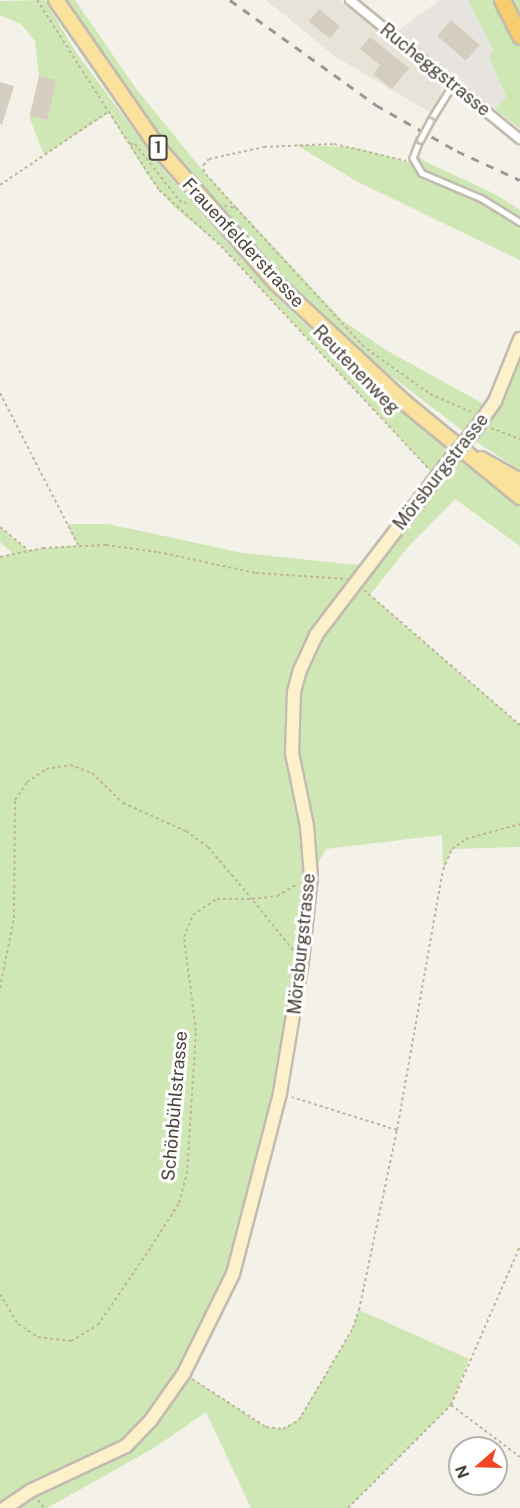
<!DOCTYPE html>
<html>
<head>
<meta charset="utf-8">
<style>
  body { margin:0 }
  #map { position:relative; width:520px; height:1508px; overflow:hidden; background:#f4f1e9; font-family:"Public Sans",sans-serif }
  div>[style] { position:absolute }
  .residential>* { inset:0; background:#e8e3d8 }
  .industrial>* { inset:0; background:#e7e3de }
  .green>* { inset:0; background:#cfe7b4 }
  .building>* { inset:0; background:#d5cdbf; transform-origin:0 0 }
  .path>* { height:2px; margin-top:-1px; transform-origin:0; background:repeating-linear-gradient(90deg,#c1b59e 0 3px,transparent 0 6px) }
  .roads { filter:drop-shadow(2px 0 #c2bcaf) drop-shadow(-2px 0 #c2bcaf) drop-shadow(0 2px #c2bcaf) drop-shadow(0 -2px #c2bcaf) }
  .lane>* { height:4.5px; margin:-2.25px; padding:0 2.25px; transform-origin:2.25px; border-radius:2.25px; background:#fff }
  .street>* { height:8px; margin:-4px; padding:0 4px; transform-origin:4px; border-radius:4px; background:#fff }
  .secondary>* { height:12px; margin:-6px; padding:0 6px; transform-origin:6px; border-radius:6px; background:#fdf1cb }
  .primary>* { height:14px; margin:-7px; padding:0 7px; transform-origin:7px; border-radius:7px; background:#fae19c }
  .highway>* { height:15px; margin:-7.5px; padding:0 7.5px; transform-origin:7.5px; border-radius:7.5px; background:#f8cd70 }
  .rail>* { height:3px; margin-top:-1.5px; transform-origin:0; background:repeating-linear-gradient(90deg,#989898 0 8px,transparent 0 16px) }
  .bridges { filter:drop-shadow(2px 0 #c2bcaf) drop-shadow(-2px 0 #c2bcaf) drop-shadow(0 2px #c2bcaf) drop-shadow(0 -2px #c2bcaf) }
  .lane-bridge>* { height:4.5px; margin:-2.25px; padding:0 2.25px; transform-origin:2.25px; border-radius:2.25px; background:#fff }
  .secondary-bridge>* { height:12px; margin:-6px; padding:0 6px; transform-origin:6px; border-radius:6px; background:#fdf1cb }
  span { translate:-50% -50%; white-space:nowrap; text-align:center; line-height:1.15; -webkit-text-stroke:6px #fff; paint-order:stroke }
  .shield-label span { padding:2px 4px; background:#fff; border:2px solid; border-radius:4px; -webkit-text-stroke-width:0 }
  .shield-label { font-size:16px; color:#484238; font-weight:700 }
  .street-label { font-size:18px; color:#484238 }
  .north { position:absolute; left:448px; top:1436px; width:60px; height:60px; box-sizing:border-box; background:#fff; border:2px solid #b6b3af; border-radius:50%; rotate:250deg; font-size:16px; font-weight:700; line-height:24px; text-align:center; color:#484238 }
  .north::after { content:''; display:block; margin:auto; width:21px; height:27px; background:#f24523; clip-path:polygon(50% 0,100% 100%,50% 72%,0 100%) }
</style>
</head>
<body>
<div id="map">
  <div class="residential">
    <div style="clip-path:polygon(266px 0,339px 0,442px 82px,441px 95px,431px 113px,336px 57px)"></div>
  </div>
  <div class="industrial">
    <div style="clip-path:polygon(440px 0,468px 0,495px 51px,489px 57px,506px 98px,489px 115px,392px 35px)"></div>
  </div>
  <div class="green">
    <div style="clip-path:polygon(45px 0,75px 51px,162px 168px,276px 297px,385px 399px,520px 506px,520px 546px,455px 499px,408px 547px,370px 595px,520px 725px,520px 847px,452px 849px,443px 870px,442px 835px,326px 849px,311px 877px,293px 1026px,233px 1274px,184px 1373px,266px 1427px,283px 1429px,299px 1419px,353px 1328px,359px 1310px,469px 1359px,451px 1405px,348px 1508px,251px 1508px,206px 1412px,154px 1448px,47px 1508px,0 1508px,0 557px,12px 553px,0 542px,0 527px,28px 550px,77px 545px,67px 524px,108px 524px,243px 553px,368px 566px,436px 477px,221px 246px,173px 206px,148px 176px,109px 113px,44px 155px,29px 116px,46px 120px,56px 80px,39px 76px,35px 41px,21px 24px,0 15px,0 1px)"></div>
    <div style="clip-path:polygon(65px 0,75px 0,137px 90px,204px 172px,342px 320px,386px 350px,491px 408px,520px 339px,520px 470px,484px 447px,369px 359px,299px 296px,183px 165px,136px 105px)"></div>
    <div style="clip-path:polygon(468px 0,520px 0,520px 129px,495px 109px,506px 97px,489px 57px,494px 51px)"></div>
    <div style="clip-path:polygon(295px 144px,358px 148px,414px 164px,414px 151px,424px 161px,497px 195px,520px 210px,520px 260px,356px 181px)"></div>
  </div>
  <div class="building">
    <div style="left:319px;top:9px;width:27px;height:16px;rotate:39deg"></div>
    <div style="left:451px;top:20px;width:38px;height:21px;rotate:41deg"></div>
    <div style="clip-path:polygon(370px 37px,409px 68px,392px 89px,373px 74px,380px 65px,360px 49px)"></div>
    <div style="left:39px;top:76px;width:18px;height:41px;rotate:13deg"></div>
    <div style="clip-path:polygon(0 82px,14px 86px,2px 125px,0 124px)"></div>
  </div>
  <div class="path">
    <div style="left:37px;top:0;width:226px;rotate:57.3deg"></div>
    <div style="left:159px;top:190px;width:84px;rotate:42.1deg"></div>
    <div style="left:221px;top:246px;width:305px;rotate:47deg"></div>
    <div style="left:130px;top:144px;width:5px"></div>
    <div style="left:135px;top:144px;width:71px;rotate:51.8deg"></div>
    <div style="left:179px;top:200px;width:8px;rotate:23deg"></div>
    <div style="left:0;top:185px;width:130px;rotate:-34.1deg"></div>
    <div style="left:224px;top:206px;width:12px;rotate:9deg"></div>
    <div style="left:236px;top:208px;width:192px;rotate:47.3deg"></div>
    <div style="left:236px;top:208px;width:48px;rotate:-131.6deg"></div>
    <div style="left:204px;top:172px;width:7px;rotate:-98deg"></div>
    <div style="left:203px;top:165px;width:8px;rotate:-45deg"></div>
    <div style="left:209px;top:159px;width:56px;rotate:-12.3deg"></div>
    <div style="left:264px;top:147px;width:70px;rotate:-2.5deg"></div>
    <div style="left:334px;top:144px;width:74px;rotate:13.3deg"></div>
    <div style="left:367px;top:349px;width:77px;rotate:35.5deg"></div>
    <div style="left:430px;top:394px;width:48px;rotate:23.4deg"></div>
    <div style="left:0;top:393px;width:171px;rotate:62.8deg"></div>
    <div style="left:491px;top:428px;width:31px;rotate:21deg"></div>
    <div style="left:0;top:527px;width:36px;rotate:39deg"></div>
    <div style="left:0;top:557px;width:44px;rotate:-11.8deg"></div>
    <div style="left:43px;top:548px;width:63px;rotate:-2.7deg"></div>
    <div style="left:106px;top:545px;width:52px;rotate:7.7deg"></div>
    <div style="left:158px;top:552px;width:100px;rotate:12.1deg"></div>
    <div style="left:256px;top:573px;width:91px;rotate:3.8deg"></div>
    <div style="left:364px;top:590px;width:206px;rotate:40.9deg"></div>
    <div style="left:293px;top:950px;width:65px;rotate:-128.8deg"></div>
    <div style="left:252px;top:899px;width:25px;rotate:-7deg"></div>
    <div style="left:277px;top:896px;width:24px;rotate:-30deg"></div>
    <div style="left:0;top:988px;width:71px;rotate:-78.7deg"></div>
    <div style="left:14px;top:918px;width:118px;rotate:-89.5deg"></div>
    <div style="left:15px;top:800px;width:22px;rotate:-56deg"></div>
    <div style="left:27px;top:782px;width:23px;rotate:-34deg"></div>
    <div style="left:46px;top:769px;width:24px;rotate:-9deg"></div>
    <div style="left:70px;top:765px;width:23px;rotate:20deg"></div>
    <div style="left:92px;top:773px;width:43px;rotate:44.1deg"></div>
    <div style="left:123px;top:803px;width:69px;rotate:24deg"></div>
    <div style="left:186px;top:831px;width:27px;rotate:36deg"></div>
    <div style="left:208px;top:847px;width:68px;rotate:49.8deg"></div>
    <div style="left:397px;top:1130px;width:264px;rotate:-80deg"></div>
    <div style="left:443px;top:870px;width:23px;rotate:-67deg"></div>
    <div style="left:452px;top:849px;width:17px;rotate:-36deg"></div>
    <div style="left:466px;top:839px;width:56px;rotate:-15.5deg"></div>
    <div style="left:0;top:1294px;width:35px;rotate:59deg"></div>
    <div style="left:18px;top:1324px;width:24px;rotate:33deg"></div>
    <div style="left:38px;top:1337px;width:33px;rotate:7deg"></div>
    <div style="left:71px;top:1341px;width:31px;rotate:-31deg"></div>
    <div style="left:98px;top:1325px;width:94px;rotate:-55.8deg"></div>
    <div style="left:151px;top:1247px;width:52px;rotate:-57.5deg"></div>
    <div style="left:179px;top:1203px;width:30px;rotate:-75deg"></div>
    <div style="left:187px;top:1174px;width:143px;rotate:-86.4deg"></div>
    <div style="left:196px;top:1031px;width:95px;rotate:-97.3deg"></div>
    <div style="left:184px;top:937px;width:24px;rotate:-68deg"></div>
    <div style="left:193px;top:915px;width:29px;rotate:-34deg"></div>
    <div style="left:217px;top:899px;width:35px"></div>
    <div style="left:192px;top:1379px;width:88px;rotate:33deg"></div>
    <div style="left:266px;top:1427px;width:17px;rotate:7deg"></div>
    <div style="left:283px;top:1429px;width:18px;rotate:-29deg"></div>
    <div style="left:299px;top:1420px;width:107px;rotate:-59.6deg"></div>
    <div style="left:353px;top:1328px;width:19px;rotate:-72deg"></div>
    <div style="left:359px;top:1310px;width:184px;rotate:-78.1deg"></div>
    <div style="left:397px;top:1130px;width:110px;rotate:-162.6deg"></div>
    <div style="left:451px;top:1405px;width:86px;rotate:37deg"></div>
    <div style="left:38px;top:1500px;width:10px;rotate:53deg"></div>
    <div style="left:348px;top:1508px;width:146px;rotate:-45deg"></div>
    <div style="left:451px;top:1405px;width:173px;rotate:-66.5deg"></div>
  </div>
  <div class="roads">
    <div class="lane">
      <div style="left:430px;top:121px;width:44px;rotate:-58.1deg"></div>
      <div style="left:420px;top:140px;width:19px;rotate:111deg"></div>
      <div style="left:413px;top:158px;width:17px;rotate:59deg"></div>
      <div style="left:422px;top:173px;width:64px;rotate:23deg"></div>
      <div style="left:481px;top:198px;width:46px;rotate:31.6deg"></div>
    </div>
    <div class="street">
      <div style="left:350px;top:0;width:220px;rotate:39.3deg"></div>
    </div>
    <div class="secondary">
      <div style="left:477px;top:427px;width:32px;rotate:-55deg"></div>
      <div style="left:495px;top:401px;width:67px;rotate:-68deg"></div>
      <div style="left:5px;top:1508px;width:30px;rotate:-34deg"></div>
      <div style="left:30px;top:1491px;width:106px;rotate:-25.1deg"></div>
      <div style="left:126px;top:1446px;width:36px;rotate:-46deg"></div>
      <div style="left:151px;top:1420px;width:57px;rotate:-54.9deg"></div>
      <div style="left:184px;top:1373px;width:110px;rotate:-63.7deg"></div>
      <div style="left:233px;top:1274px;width:187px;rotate:-75.4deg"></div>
      <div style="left:280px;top:1093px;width:134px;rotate:-80.5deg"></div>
      <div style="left:302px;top:961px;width:84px;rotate:-83.9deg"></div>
      <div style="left:311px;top:877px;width:51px;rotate:-94.5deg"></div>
      <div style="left:307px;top:826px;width:75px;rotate:-101.6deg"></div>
      <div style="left:292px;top:753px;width:61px;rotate:-88.1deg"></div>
      <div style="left:294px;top:692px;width:23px;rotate:-75deg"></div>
      <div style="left:300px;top:670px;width:38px;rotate:-65deg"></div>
      <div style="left:316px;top:635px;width:214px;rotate:-52.6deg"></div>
    </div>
    <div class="primary">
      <div style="left:56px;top:0;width:183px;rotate:55.3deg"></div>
      <div style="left:160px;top:150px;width:176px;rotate:48.9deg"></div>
      <div style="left:276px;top:283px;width:175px;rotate:42.9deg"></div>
      <div style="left:404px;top:402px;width:150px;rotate:39.3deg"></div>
      <div style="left:481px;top:459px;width:45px;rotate:29.4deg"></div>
    </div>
    <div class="highway">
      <div style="left:502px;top:0;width:40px;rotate:63.4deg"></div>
    </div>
  </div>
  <div class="rail">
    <div style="left:230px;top:0;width:180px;rotate:35.7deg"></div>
    <div style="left:376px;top:105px;width:93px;rotate:29.6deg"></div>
    <div style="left:457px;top:151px;width:69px;rotate:24.7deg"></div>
  </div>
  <div class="bridges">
    <div class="lane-bridge">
      <div style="left:420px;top:140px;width:21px;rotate:-62deg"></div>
    </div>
    <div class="secondary-bridge">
      <div style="left:446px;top:465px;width:49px;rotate:-50.8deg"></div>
    </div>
  </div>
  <div class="shield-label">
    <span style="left:158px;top:148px">1</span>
  </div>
  <div class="street-label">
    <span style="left:435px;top:70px;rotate:39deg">Rucheggstrasse</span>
    <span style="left:243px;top:243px;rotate:47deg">Frauenfelderstrasse</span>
    <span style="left:356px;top:370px;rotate:46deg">Reutenenweg</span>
    <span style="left:441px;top:472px;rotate:-52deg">Mörsburgstrasse</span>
    <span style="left:302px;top:944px;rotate:-84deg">Mörsburgstrasse</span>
    <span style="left:175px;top:1106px;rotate:-85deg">Schönbühlstrasse</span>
  </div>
  <div class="north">N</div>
</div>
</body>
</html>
